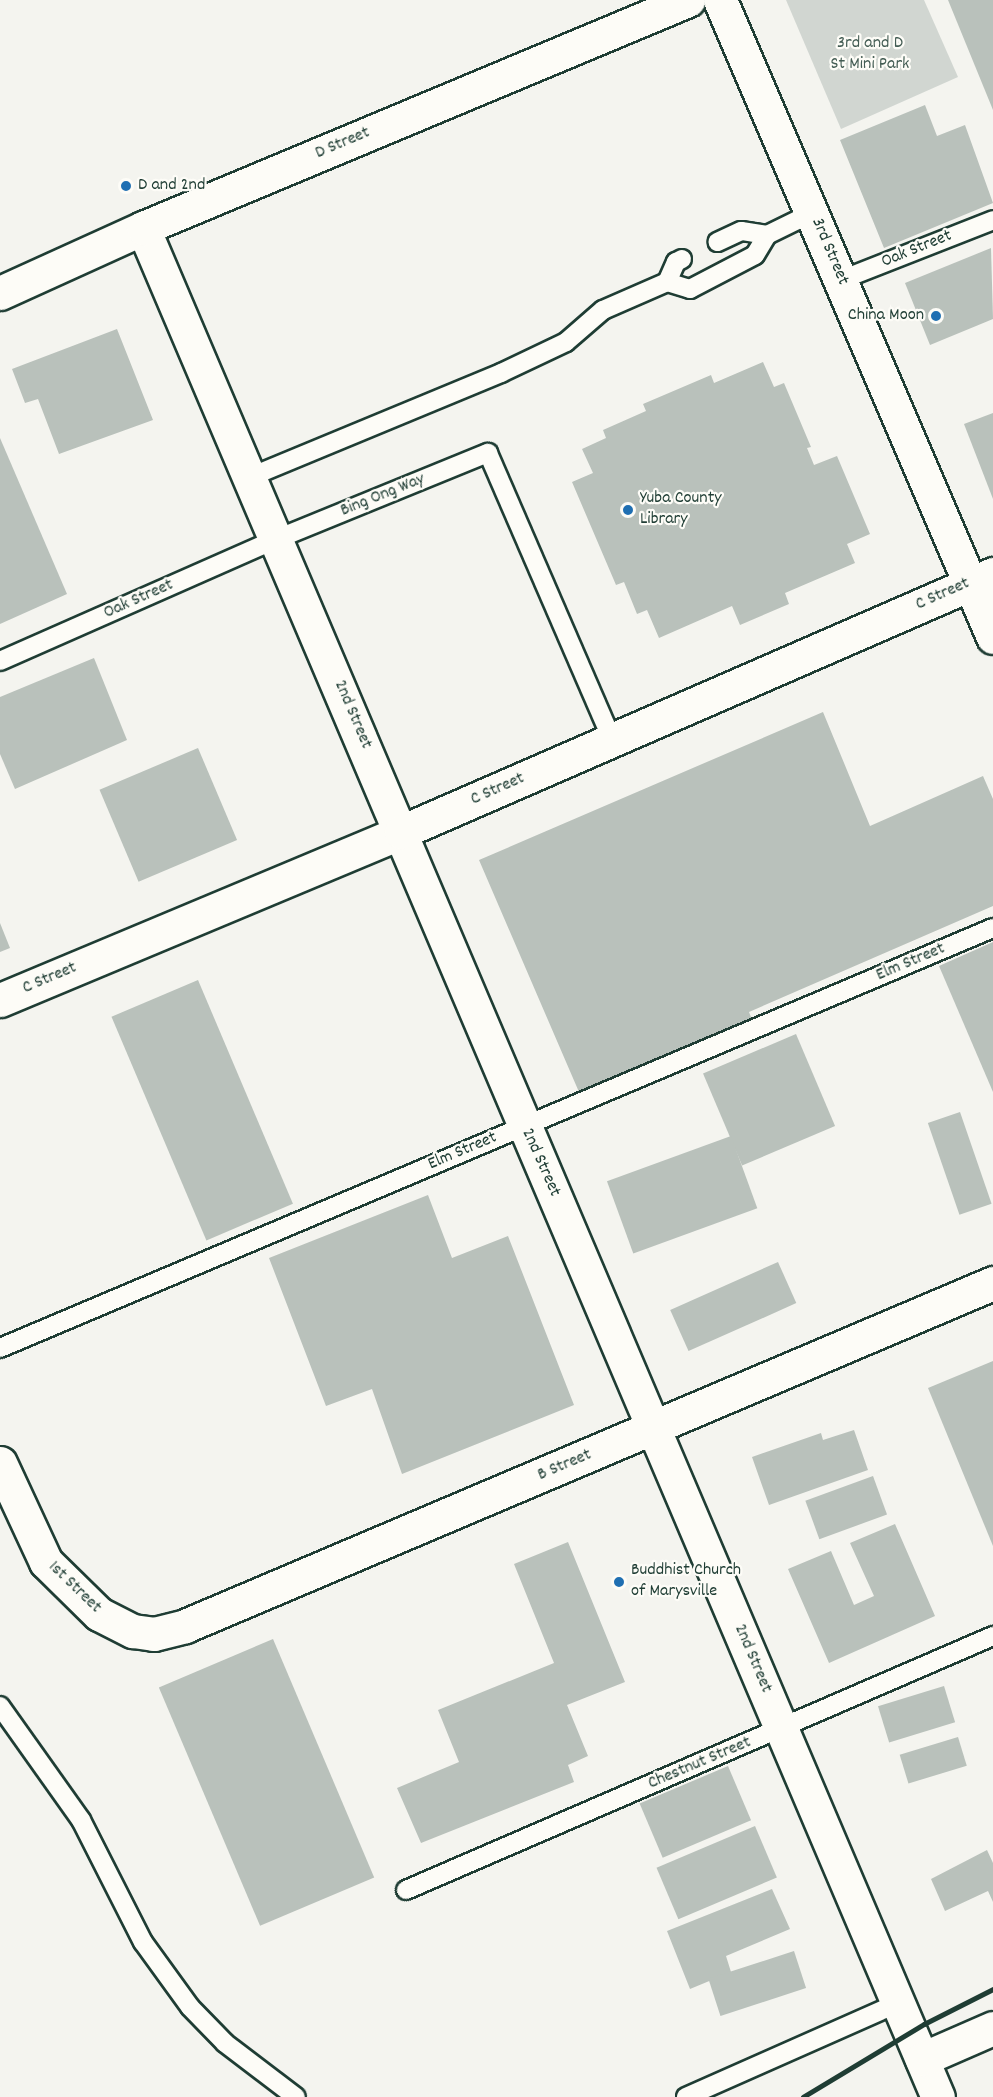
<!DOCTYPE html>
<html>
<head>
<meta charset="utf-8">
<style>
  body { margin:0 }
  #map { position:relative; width:993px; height:2097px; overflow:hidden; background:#f4f4ef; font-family:Dekko,sans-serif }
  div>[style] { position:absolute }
  .green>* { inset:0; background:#d1d6d1 }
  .building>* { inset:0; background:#b9c1bb; transform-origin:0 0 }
  .roads { filter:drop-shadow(2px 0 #1f3d34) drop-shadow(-2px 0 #1f3d34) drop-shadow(0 2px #1f3d34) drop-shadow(0 -2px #1f3d34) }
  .service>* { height:18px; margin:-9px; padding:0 9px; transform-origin:9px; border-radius:9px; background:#fdfcf7 }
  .minor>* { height:33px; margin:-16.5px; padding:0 16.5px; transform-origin:16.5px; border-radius:16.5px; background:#fdfcf7 }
  .tertiary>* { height:33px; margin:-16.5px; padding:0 16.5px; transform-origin:16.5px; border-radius:16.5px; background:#fdfcf7 }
  .rail>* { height:4.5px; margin:-2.25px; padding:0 2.25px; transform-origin:2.25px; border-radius:2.25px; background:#1f3d34 }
  .dots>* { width:16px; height:16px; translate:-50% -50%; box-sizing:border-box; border:3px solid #fdfcf7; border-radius:50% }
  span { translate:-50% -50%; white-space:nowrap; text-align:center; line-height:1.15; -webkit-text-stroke:4.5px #fdfcf7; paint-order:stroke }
  .park-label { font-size:18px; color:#435c53 }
  .street-label { font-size:18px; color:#1f3d34 }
  .poi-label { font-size:18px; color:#1f3d34 }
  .left { translate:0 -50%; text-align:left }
  .right { translate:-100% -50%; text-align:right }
</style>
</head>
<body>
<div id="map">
  <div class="green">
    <div style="clip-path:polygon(786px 0,924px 0,958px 77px,841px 129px)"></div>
  </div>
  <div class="building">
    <div style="clip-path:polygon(948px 0,993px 0,993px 110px)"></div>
    <div style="clip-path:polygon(925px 105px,937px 136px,965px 125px,993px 203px,884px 248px,840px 140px)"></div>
    <div style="clip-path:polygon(991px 248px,993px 319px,930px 345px,905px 283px)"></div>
    <div style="clip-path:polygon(117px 329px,153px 420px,59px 454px,38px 399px,25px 403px,12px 369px)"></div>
    <div style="clip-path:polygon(763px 362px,774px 387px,784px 383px,811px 447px,807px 448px,814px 465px,837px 456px,870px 534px,847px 544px,855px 563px,785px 593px,789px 604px,740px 625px,732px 606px,659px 638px,647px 610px,637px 614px,624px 582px,616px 585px,572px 482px,593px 473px,582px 449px,606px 438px,603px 430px,646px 411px,643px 404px,711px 375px,714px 383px)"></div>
    <div style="clip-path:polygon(993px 413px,993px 499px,964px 424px)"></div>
    <div style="clip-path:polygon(0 438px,67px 594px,0 624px)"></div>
    <div style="clip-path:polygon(94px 658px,127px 740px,15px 789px,0 754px,0 697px)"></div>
    <div style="clip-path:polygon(823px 712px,870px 826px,983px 776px,993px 799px,993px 906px,749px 1012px,754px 1025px,582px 1099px,479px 860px)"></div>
    <div style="left:198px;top:748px;width:100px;height:107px;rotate:67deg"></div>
    <div style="clip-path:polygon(0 923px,10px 948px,0 952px)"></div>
    <div style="clip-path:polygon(993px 942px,993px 1092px,939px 966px)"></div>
    <div style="left:198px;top:980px;width:243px;height:94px;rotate:67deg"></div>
    <div style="left:796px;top:1034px;width:100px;height:101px;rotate:67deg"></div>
    <div style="left:960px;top:1112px;width:97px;height:34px;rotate:71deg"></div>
    <div style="left:731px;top:1136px;width:77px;height:132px;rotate:70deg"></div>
    <div style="clip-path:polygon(428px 1195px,452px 1258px,508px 1236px,574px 1405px,402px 1474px,372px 1389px,326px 1406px,269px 1258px)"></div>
    <div style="left:778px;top:1262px;width:45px;height:118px;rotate:66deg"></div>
    <div style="clip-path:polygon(993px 1361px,993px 1546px,928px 1388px)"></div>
    <div style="clip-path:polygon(854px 1430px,868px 1470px,769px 1505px,752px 1457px,821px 1433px,823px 1440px)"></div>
    <div style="left:873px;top:1476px;width:41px;height:72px;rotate:70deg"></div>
    <div style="clip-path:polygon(895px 1524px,935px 1616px,829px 1663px,788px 1569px,831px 1551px,854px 1605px,874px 1596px,850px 1543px)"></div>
    <div style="clip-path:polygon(568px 1542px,625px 1682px,567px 1705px,588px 1756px,568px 1765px,574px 1782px,421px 1843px,397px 1788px,459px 1762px,438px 1710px,554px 1663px,514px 1564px)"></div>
    <div style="left:273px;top:1639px;width:259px;height:124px;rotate:67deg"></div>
    <div style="left:944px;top:1686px;width:38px;height:69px;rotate:73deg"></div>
    <div style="left:958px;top:1737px;width:30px;height:61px;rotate:73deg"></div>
    <div style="left:728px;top:1766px;width:59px;height:96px;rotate:67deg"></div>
    <div style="left:755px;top:1826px;width:56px;height:107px;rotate:67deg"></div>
    <div style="clip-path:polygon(987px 1850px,993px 1863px,993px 1902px,988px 1891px,945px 1911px,931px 1879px)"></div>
    <div style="clip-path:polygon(772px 1889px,790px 1929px,726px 1956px,731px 1972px,690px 1989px,667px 1931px)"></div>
    <div style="left:794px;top:1951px;width:39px;height:90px;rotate:72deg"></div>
  </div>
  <div class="roads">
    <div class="service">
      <div style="left:767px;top:235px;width:50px;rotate:-26.1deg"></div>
      <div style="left:682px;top:259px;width:7px;rotate:153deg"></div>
      <div style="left:676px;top:262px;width:22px;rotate:114deg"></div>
      <div style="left:667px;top:282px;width:24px;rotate:17deg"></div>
      <div style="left:690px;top:289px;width:73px;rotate:-27.6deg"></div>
      <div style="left:755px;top:255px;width:23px;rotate:-59deg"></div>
      <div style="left:767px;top:235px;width:26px;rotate:-171deg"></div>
      <div style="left:741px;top:231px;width:26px;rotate:155deg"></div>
      <div style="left:841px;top:280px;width:163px;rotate:-21.5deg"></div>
      <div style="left:250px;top:477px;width:272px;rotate:-22.5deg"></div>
      <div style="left:501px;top:373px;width:72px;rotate:-25.5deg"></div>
      <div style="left:566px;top:342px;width:49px;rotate:-40.9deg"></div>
      <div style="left:603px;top:310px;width:70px;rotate:-23.6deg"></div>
      <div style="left:0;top:661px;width:303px;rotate:-23.8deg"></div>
      <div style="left:277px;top:539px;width:228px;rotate:-22.2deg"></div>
      <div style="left:488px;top:453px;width:313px;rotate:66.6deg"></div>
      <div style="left:0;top:1348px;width:1078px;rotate:-22.93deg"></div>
      <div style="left:0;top:1706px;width:140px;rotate:54.6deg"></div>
      <div style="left:81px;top:1820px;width:137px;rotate:63.1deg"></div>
      <div style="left:143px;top:1942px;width:80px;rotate:54.1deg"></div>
      <div style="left:190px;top:2007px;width:50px;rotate:45.8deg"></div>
      <div style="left:225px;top:2043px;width:89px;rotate:37.3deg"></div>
      <div style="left:406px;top:1890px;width:640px;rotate:-23.4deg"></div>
      <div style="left:686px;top:2097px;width:232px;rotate:-23.9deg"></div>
    </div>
    <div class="minor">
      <div style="left:143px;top:228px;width:2031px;rotate:66.96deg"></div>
      <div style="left:0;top:293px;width:157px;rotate:-24.4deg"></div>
      <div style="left:143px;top:228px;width:591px;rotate:-22.7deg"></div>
      <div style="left:0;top:1000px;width:435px;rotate:-22.7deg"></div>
      <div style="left:401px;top:832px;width:646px;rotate:-23.55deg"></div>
      <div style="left:0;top:1463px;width:109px;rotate:65.1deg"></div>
      <div style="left:46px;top:1562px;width:74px;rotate:44.5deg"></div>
      <div style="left:99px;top:1614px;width:38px;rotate:27deg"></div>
      <div style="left:133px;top:1631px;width:21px;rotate:8deg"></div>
      <div style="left:154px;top:1634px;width:32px;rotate:-14deg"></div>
      <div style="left:185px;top:1626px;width:878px;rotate:-23deg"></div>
      <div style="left:922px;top:2059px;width:77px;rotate:-23.6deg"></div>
    </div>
    <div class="tertiary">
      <div style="left:720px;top:0;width:693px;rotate:66.8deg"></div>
    </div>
  </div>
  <div class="rail">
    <div style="left:803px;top:2097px;width:141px;rotate:-31.1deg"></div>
    <div style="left:924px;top:2024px;width:77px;rotate:-26.9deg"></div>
  </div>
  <div class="dots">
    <div style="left:126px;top:186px;background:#1f6fb2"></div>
    <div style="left:936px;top:316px;background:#1f6fb2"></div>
    <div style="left:628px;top:510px;background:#1f6fb2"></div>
    <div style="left:619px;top:1582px;background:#1f6fb2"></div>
  </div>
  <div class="park-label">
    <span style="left:870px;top:55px">3rd and D<br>St Mini Park</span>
  </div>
  <div class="street-label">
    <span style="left:343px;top:144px;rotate:-23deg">D Street</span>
    <span style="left:917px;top:250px;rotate:-22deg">Oak Street</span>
    <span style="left:829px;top:252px;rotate:67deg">3rd Street</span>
    <span style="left:383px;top:496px;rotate:-22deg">Bing Ong Way</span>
    <span style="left:943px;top:595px;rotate:-24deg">C Street</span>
    <span style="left:139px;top:600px;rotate:-24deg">Oak Street</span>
    <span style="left:352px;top:715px;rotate:67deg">2nd Street</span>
    <span style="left:498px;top:790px;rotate:-24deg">C Street</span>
    <span style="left:911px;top:963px;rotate:-23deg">Elm Street</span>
    <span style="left:50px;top:979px;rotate:-23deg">C Street</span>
    <span style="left:463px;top:1152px;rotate:-23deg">Elm Street</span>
    <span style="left:540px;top:1163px;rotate:66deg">2nd Street</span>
    <span style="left:565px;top:1466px;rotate:-23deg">B Street</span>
    <span style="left:74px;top:1588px;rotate:44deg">1st Street</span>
    <span style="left:752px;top:1659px;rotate:67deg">2nd Street</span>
    <span style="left:700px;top:1764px;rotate:-23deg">Chestnut Street</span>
  </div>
  <div class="poi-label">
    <span class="left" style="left:138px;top:186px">D and 2nd</span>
    <span class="right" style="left:924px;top:316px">China Moon</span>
    <span class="left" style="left:640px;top:510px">Yuba County<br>Library</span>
    <span class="left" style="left:631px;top:1582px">Buddhist Church<br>of Marysville</span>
  </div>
</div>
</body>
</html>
